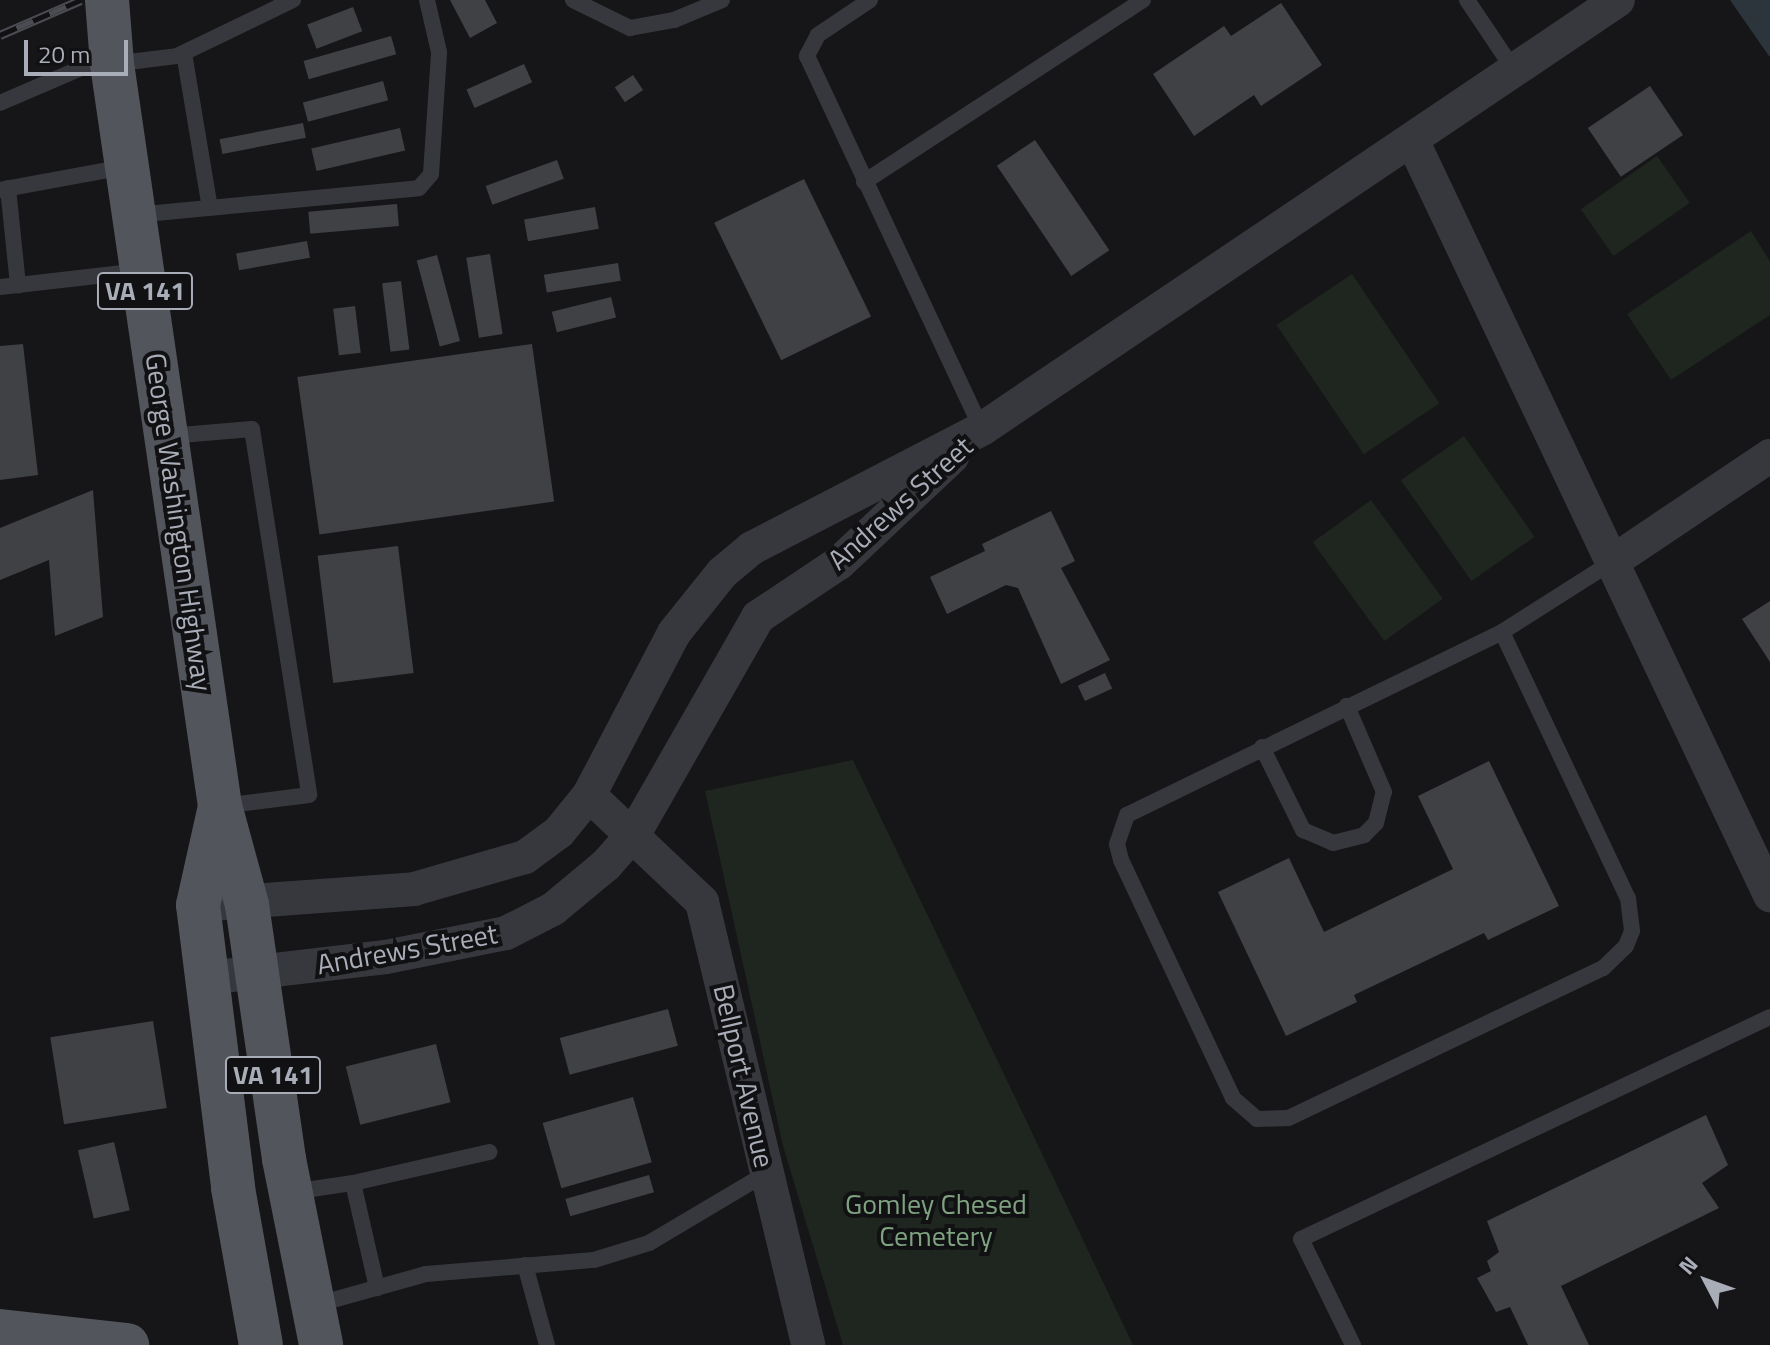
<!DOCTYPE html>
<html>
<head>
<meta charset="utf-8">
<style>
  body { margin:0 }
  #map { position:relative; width:1770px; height:1345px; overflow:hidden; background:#161618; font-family:"Titillium Web",sans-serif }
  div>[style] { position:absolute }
  .green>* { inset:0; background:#1e261f; transform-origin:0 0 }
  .water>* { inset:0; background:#2c353c }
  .building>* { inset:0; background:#404145; transform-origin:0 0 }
  .lane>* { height:16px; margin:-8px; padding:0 8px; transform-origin:8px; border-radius:8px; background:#37383d }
  .street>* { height:34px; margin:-17px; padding:0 17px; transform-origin:17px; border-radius:17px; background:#37383d }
  .primary>* { height:44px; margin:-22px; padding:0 22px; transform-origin:22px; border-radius:22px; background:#53555c }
  .rail>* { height:9px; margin-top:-4.5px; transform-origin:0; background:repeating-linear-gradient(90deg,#111113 0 18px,#4a4c52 0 36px); box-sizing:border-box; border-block:2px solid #4a4c52 }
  span { translate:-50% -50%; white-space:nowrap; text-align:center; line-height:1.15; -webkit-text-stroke:8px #111113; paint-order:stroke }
  .shield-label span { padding:2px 6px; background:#111113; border:2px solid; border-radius:6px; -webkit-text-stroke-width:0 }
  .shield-label { font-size:26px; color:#a8adb8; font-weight:700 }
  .street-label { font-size:28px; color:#a8adb8 }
  .park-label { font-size:28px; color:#7fa381 }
  .north { position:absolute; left:1666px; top:1241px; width:80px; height:80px; -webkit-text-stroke:6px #111113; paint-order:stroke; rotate:311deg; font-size:22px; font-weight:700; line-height:32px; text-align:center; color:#a8adb8 }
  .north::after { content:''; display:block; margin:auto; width:28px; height:36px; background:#a8adb8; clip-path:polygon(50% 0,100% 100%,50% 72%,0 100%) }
  .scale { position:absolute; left:24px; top:40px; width:104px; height:36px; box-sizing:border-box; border:4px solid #a8adb8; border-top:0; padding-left:10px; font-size:24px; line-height:28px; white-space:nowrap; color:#a8adb8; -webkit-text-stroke:6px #111113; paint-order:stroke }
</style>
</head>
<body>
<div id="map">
  <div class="green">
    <div style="left:1657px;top:156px;width:57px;height:93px;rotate:55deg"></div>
    <div style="clip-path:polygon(1751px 231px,1770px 261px,1770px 315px,1671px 380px,1627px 314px)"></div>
    <div style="left:1352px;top:274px;width:156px;height:91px;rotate:56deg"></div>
    <div style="left:1464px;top:436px;width:123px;height:77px;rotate:55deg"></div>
    <div style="left:1371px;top:500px;width:122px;height:72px;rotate:54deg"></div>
    <div style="clip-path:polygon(853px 760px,1026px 1120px,1133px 1345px,843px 1345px,783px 1146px,705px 791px)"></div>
  </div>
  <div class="water">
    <div style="clip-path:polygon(1730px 0,1770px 0,1770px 56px,1769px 56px)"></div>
  </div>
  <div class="building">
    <div style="clip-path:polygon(450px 0,485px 0,497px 23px,470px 38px)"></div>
    <div style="clip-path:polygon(1281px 3px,1322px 65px,1261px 106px,1254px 95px,1194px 136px,1153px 74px,1224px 26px,1231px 36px)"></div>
    <div style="left:353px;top:7px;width:26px;height:49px;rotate:69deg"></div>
    <div style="left:391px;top:36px;width:19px;height:91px;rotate:74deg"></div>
    <div style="left:524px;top:64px;width:20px;height:63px;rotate:66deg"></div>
    <div style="left:633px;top:75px;width:18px;height:22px;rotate:56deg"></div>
    <div style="left:383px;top:81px;width:20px;height:83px;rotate:75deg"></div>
    <div style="left:1650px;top:86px;width:59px;height:75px;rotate:56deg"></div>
    <div style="left:303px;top:123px;width:15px;height:85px;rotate:79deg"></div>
    <div style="left:400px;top:128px;width:23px;height:91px;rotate:77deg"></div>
    <div style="left:1035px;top:140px;width:133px;height:46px;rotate:56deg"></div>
    <div style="left:557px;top:160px;width:20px;height:76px;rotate:70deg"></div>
    <div style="left:804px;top:179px;width:153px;height:100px;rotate:64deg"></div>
    <div style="left:397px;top:204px;width:22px;height:89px;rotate:85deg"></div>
    <div style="left:595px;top:207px;width:22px;height:72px;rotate:80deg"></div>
    <div style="left:307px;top:241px;width:17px;height:72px;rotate:80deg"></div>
    <div style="left:490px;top:254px;width:81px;height:24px;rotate:81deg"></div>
    <div style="left:437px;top:255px;width:89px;height:21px;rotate:75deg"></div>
    <div style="left:618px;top:263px;width:18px;height:75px;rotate:81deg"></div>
    <div style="left:401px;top:281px;width:69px;height:19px;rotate:83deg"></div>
    <div style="left:611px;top:297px;width:21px;height:61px;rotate:76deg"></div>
    <div style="left:355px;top:306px;width:47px;height:22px;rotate:83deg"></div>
    <div style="clip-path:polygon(23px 344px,38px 475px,0 480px,0 346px)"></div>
    <div style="left:532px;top:344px;width:159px;height:237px;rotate:82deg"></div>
    <div style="clip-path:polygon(93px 490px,103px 617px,55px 636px,49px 560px,0 580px,0 528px)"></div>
    <div style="clip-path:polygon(1051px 511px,1075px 561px,1061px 568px,1110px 660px,1061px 684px,1018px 588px,1006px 585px,947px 614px,930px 577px,985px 551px,982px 544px)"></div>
    <div style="left:398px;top:546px;width:128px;height:81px;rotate:83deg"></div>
    <div style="clip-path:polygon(1770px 601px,1770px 662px,1742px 619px)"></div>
    <div style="left:1105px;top:673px;width:17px;height:30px;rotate:65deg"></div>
    <div style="clip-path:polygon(1489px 761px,1559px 906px,1488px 940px,1484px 933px,1354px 995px,1357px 1002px,1286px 1036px,1218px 892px,1289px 858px,1324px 932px,1453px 869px,1418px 796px)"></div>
    <div style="left:668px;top:1009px;width:38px;height:112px;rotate:75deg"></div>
    <div style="left:153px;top:1021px;width:88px;height:104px;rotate:81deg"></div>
    <div style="left:436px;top:1044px;width:60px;height:93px;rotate:76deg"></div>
    <div style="left:633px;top:1097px;width:68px;height:94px;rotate:74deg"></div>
    <div style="clip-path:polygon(1706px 1115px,1728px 1165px,1702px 1183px,1719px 1208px,1561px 1286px,1589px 1345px,1528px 1345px,1510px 1307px,1496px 1312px,1477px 1278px,1491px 1271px,1487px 1261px,1499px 1252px,1487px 1221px)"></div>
    <div style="left:114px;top:1142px;width:70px;height:37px;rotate:77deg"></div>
    <div style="left:649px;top:1175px;width:18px;height:87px;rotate:74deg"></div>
  </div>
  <div class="lane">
    <div style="left:573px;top:0;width:64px;rotate:26.2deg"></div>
    <div style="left:630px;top:28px;width:45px;rotate:-10.3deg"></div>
    <div style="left:674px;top:20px;width:52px;rotate:-22.6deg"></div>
    <div style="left:870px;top:0;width:63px;rotate:146.1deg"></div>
    <div style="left:818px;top:35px;width:24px;rotate:118deg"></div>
    <div style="left:807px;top:56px;width:412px;rotate:64.9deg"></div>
    <div style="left:1467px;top:0;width:84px;rotate:56.1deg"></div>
    <div style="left:184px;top:53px;width:157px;rotate:80.5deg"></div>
    <div style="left:112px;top:64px;width:65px;rotate:-7deg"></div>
    <div style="left:177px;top:56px;width:129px;rotate:-25.8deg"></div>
    <div style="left:0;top:103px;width:119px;rotate:-23.3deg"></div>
    <div style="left:864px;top:182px;width:333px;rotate:-33.1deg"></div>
    <div style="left:8px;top:188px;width:98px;rotate:84.1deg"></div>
    <div style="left:0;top:190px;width:126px;rotate:-10.5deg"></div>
    <div style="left:135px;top:215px;width:285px;rotate:-5.4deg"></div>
    <div style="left:419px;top:188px;width:18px;rotate:-49deg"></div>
    <div style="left:431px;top:174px;width:122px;rotate:-86.2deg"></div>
    <div style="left:439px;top:52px;width:53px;rotate:-103deg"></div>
    <div style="left:0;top:287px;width:141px;rotate:-6.5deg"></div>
    <div style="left:169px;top:436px;width:83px;rotate:-4.8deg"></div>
    <div style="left:252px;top:429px;width:370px;rotate:81.1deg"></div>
    <div style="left:309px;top:795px;width:88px;rotate:172.8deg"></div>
    <div style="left:1502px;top:632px;width:294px;rotate:64.7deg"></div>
    <div style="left:1628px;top:898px;width:33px;rotate:83deg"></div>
    <div style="left:1632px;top:931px;width:16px;rotate:112deg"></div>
    <div style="left:1626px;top:946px;width:32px;rotate:136deg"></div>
    <div style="left:1603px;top:968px;width:349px;rotate:154.5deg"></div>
    <div style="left:1288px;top:1118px;width:31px;rotate:178deg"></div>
    <div style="left:1257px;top:1119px;width:32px;rotate:-139deg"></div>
    <div style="left:1233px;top:1098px;width:263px;rotate:-115.2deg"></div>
    <div style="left:1121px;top:860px;width:16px;rotate:-104deg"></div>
    <div style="left:1117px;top:844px;width:31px;rotate:-71deg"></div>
    <div style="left:1127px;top:815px;width:417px;rotate:-26deg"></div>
    <div style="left:1502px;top:632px;width:130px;rotate:-32.5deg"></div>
    <div style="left:1262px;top:747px;width:93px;rotate:63.7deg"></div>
    <div style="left:1303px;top:830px;width:33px;rotate:23deg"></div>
    <div style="left:1333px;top:843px;width:32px;rotate:-14deg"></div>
    <div style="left:1364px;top:835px;width:17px;rotate:-45deg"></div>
    <div style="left:1376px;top:823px;width:32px;rotate:-76deg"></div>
    <div style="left:1384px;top:792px;width:94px;rotate:-113.3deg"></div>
    <div style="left:353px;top:1183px;width:140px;rotate:-12.8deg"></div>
    <div style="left:292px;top:1192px;width:62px;rotate:-8.4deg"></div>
    <div style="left:353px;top:1183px;width:108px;rotate:77.1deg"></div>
    <div style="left:525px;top:1265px;width:83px;rotate:74.6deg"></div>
    <div style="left:315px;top:1305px;width:115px;rotate:-15.6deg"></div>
    <div style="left:426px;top:1274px;width:169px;rotate:-4.8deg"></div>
    <div style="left:594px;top:1260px;width:58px;rotate:-17.2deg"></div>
    <div style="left:649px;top:1243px;width:137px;rotate:-30.7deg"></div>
    <div style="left:1353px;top:1345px;width:118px;rotate:-116.1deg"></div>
    <div style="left:1301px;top:1239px;width:519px;rotate:-25.33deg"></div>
  </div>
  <div class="street">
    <div style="left:1412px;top:140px;width:836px;rotate:64.63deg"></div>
    <div style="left:1612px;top:562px;width:190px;rotate:-33.9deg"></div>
    <div style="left:589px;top:795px;width:156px;rotate:43.4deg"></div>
    <div style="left:702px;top:902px;width:456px;rotate:76.5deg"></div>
    <div style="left:198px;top:905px;width:217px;rotate:-4.2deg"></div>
    <div style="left:414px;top:889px;width:116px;rotate:-16.1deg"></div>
    <div style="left:525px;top:857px;width:42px;rotate:-36.3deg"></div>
    <div style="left:559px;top:832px;width:48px;rotate:-51deg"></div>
    <div style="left:589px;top:795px;width:183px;rotate:-62.3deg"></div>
    <div style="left:674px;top:633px;width:77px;rotate:-51.3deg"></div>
    <div style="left:722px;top:573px;width:39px;rotate:-40deg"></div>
    <div style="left:752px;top:548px;width:259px;rotate:-27.4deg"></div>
    <div style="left:982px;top:429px;width:767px;rotate:-34deg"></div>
    <div style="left:207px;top:978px;width:180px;rotate:-6.7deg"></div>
    <div style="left:386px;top:957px;width:122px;rotate:-11.3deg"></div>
    <div style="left:506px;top:933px;width:53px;rotate:-27.1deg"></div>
    <div style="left:553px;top:909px;width:69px;rotate:-39.7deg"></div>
    <div style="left:606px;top:865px;width:44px;rotate:-48.7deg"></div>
    <div style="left:635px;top:832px;width:248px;rotate:-60.2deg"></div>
    <div style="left:758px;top:617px;width:97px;rotate:-33.7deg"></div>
    <div style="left:839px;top:563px;width:155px;rotate:-43.2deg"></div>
  </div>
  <div class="primary">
    <div style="left:107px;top:0;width:64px;rotate:85.5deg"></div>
    <div style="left:112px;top:64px;width:750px;rotate:81.72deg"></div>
    <div style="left:220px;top:806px;width:103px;rotate:74.7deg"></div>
    <div style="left:247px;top:905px;width:257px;rotate:81.7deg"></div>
    <div style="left:284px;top:1159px;width:190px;rotate:78.7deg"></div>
    <div style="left:219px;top:811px;width:96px;rotate:102.6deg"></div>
    <div style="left:198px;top:905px;width:285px;rotate:82.9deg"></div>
    <div style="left:233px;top:1188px;width:159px;rotate:79.9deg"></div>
    <div style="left:0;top:1331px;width:128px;rotate:6.3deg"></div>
  </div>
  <div class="rail">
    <div style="left:0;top:35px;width:88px;rotate:-23.4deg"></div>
  </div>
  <div class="shield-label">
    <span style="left:145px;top:291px">VA 141</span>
    <span style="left:273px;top:1075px">VA 141</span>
  </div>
  <div class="street-label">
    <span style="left:900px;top:503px;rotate:-42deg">Andrews Street</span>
    <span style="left:179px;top:522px;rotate:82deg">George Washington Highway</span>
    <span style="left:407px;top:949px;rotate:-10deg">Andrews Street</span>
    <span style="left:744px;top:1076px;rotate:77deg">Bellport Avenue</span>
  </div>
  <div class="park-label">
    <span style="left:936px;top:1220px">Gomley Chesed<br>Cemetery</span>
  </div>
  <div class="north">N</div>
  <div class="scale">20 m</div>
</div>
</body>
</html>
